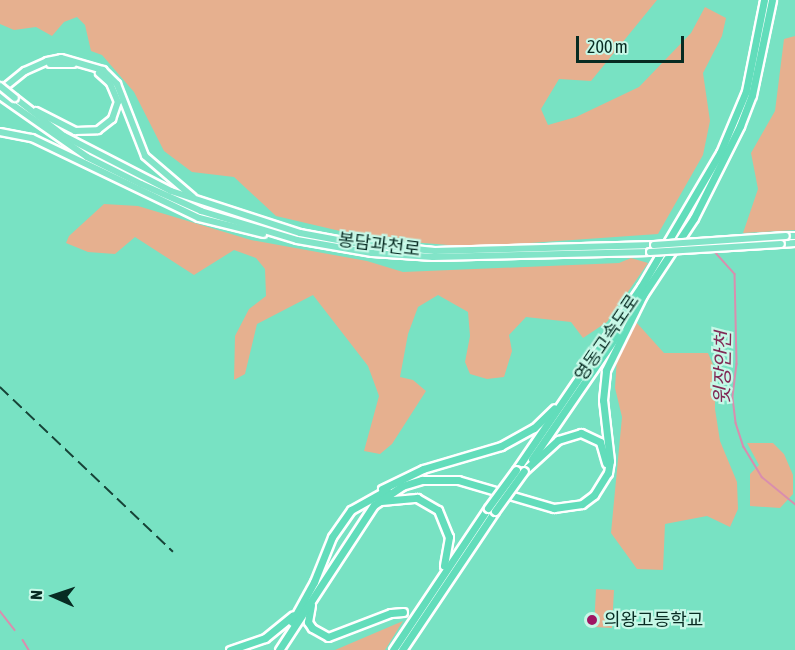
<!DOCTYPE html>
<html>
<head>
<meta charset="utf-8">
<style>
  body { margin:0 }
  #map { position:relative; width:795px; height:650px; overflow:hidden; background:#78e2c3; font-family:"Asap Condensed","Noto Sans KR",sans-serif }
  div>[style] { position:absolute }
  .green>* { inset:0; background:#e6b08f; transform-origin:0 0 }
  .stream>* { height:1.5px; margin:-0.75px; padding:0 0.75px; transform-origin:0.75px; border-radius:0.75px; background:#d98eae }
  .roads { filter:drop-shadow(2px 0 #fff) drop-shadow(-2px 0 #fff) drop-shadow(0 2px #fff) drop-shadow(0 -2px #fff) }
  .trunk>* { height:6px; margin:-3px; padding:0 3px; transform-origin:3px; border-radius:3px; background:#82e4c8 }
  .motorway>* { height:7px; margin:-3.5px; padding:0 3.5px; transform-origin:3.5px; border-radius:3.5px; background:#62ddbb }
  .rail>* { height:1.5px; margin-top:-0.75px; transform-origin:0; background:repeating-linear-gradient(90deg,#164337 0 12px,transparent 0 18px) }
  .bridges { filter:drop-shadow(2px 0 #fff) drop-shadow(-2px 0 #fff) drop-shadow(0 2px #fff) drop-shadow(0 -2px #fff) }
  .trunk-bridge>* { height:6px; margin:-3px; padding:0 3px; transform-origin:3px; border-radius:3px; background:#82e4c8 }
  .motorway-bridge>* { height:7px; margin:-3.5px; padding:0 3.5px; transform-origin:3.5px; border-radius:3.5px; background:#62ddbb }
  .dots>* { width:16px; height:16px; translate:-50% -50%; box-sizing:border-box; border:3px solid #c7f8e7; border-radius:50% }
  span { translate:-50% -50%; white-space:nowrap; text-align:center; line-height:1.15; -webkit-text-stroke:4.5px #c7f8e7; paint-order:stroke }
  .street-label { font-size:18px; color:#072b22 }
  .poi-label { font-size:18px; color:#072b22 }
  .left { translate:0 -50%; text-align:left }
  .water-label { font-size:20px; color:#812955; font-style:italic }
  .north { position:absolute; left:24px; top:566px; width:60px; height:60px; -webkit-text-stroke:4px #c7f8e7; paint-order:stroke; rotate:273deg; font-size:16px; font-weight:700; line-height:24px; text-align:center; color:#072b22 }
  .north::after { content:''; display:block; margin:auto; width:21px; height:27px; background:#072b22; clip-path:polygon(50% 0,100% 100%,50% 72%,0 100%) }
  .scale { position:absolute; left:576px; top:36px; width:108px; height:27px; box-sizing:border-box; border:3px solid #072b22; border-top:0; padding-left:8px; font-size:18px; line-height:21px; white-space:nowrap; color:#072b22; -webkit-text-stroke:4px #c7f8e7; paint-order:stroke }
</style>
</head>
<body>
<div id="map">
  <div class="green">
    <div style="clip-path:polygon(0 0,657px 0,591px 81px,559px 79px,541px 109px,548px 125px,576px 117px,639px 87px,691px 33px,705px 7px,726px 18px,722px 36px,703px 73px,710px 121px,703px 155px,658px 234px,473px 247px,374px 239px,276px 216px,234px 177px,192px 172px,164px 151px,134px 92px,102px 55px,91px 51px,85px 25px,77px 17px,64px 22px,52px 36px,36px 27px,14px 30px,0 24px)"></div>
    <div style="clip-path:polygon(795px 36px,795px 230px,743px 233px,758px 189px,751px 153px,775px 111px,784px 39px)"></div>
    <div style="clip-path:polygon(104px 204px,138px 206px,251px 240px,367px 261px,403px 272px,619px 263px,631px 258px,648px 263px,607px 322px,583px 338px,571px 322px,526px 317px,509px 335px,512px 351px,504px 377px,487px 379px,470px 374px,465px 362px,470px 336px,468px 312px,438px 295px,418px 307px,408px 334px,400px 377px,413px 380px,426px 391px,392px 444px,380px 454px,364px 451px,379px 396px,368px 366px,313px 295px,257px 324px,245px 374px,234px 380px,235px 336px,249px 309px,266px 296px,265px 269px,256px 258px,234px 250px,194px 275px,135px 237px,115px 254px,88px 252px,66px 243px,69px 236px)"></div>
    <div style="clip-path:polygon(636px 322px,664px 353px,708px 353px,715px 369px,715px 409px,720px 441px,737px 482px,738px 509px,730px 527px,707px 516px,665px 524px,663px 570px,637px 569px,611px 533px,622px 417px,615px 388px,617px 356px)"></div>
    <div style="clip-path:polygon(747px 443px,773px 443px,784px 454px,793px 475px,793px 494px,780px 508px,750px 506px,750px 474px,759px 465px)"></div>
    <div style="left:596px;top:589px;width:18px;height:38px;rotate:3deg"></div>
    <div style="clip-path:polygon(403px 621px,385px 650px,335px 650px)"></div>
  </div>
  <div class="stream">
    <div style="left:716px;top:253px;width:28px;rotate:48deg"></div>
    <div style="left:735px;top:274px;width:90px;rotate:88.7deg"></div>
    <div style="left:737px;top:364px;width:34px;rotate:97deg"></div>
    <div style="left:733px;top:398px;width:25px;rotate:83deg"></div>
    <div style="left:736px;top:423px;width:25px;rotate:72deg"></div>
    <div style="left:744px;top:447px;width:35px;rotate:59deg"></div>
    <div style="left:762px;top:477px;width:43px;rotate:39.3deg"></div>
    <div style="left:0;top:611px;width:24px;rotate:52deg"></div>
    <div style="left:23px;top:640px;width:12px;rotate:59deg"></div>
  </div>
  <div class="roads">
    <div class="trunk">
      <div style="left:50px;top:64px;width:23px"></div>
      <div style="left:0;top:91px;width:32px;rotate:-39deg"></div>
      <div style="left:25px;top:71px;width:24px;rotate:-24deg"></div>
      <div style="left:47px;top:61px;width:14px;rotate:-12deg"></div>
      <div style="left:61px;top:58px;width:44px;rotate:15.9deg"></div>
      <div style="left:103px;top:70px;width:20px;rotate:45deg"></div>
      <div style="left:117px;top:84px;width:77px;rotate:68.7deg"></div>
      <div style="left:145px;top:156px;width:63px;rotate:40.5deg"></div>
      <div style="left:0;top:96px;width:106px;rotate:35deg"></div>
      <div style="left:87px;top:157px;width:60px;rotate:26.6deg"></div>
      <div style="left:141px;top:184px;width:66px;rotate:24.2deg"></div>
      <div style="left:201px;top:211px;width:100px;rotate:16.8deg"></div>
      <div style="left:297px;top:240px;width:76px;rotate:9.8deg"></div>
      <div style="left:372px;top:253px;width:61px;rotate:3.8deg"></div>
      <div style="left:433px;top:257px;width:217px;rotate:-1.3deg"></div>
      <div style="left:15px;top:98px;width:62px;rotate:37.8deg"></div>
      <div style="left:64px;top:136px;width:120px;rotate:27.2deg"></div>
      <div style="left:171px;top:191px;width:136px;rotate:18deg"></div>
      <div style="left:300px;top:233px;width:55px;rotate:10.5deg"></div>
      <div style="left:354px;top:243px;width:81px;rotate:5.6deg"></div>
      <div style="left:435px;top:251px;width:219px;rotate:-1.6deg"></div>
      <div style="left:36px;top:111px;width:44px;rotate:27.1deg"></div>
      <div style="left:75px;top:131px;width:23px;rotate:-2deg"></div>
      <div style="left:98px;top:130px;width:18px;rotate:-38deg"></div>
      <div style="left:112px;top:119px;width:18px;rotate:-71deg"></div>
      <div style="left:118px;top:102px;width:21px;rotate:-113deg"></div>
      <div style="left:110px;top:83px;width:15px;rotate:-138deg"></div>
      <div style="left:0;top:132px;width:33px;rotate:11deg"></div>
      <div style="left:32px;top:138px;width:185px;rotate:25.6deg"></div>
      <div style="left:199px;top:218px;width:66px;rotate:14deg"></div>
      <div style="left:786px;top:236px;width:9px"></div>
      <div style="left:781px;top:244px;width:14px;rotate:-4deg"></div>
    </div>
    <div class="motorway">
      <div style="left:641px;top:298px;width:96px;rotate:-56.5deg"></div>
      <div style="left:694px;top:218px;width:103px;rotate:-63.4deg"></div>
      <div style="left:740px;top:126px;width:33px;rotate:-69deg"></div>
      <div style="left:752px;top:95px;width:97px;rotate:-78.1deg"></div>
      <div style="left:532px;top:459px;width:154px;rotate:-55.6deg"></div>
      <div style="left:516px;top:470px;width:222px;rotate:-55.7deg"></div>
      <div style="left:641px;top:287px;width:156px;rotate:-59.5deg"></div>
      <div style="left:720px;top:153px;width:67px;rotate:-67.2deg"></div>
      <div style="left:746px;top:91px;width:93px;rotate:-78.8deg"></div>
      <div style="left:524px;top:471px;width:46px;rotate:-42.4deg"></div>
      <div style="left:558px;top:440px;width:24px;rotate:-17deg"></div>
      <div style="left:581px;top:433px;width:21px;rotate:25deg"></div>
      <div style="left:600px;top:442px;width:22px;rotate:74deg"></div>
      <div style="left:382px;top:489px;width:46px;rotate:-26deg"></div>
      <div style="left:423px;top:469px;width:81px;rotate:-16.4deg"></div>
      <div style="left:501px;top:446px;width:38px;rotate:-29deg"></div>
      <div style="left:534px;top:428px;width:28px;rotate:-44deg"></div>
      <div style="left:381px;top:501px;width:36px;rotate:-5deg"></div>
      <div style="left:417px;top:498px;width:24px;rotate:30deg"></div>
      <div style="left:438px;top:510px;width:29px;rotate:68deg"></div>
      <div style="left:449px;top:537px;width:29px;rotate:100deg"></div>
      <div style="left:311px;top:605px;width:17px;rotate:100deg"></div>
      <div style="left:308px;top:622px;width:7px;rotate:56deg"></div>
      <div style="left:312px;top:628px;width:18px;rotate:29deg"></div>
      <div style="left:328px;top:637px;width:67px;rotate:-20.9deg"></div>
      <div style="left:391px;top:613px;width:12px;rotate:-5deg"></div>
      <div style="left:292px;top:622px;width:46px;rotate:-61.2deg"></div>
      <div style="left:314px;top:582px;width:48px;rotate:-68.2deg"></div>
      <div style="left:332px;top:537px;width:33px;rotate:-55deg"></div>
      <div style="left:351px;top:510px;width:41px;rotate:-29.1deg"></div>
      <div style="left:230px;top:650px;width:37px;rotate:-19deg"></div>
      <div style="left:265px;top:638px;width:36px;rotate:-39deg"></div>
      <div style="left:279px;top:650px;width:173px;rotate:-56.8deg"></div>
      <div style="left:374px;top:505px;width:34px;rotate:-34deg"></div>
      <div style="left:402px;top:486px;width:21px;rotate:-17deg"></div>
      <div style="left:422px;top:480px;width:36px"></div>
      <div style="left:458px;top:480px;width:100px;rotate:16.3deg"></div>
      <div style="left:554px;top:508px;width:28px;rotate:-8deg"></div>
      <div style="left:582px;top:504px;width:15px;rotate:-37deg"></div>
      <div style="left:594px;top:495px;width:26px;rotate:-58deg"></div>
      <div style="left:608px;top:473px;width:12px;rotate:-81deg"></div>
      <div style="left:610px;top:461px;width:61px;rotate:-96.5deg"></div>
      <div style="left:603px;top:400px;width:30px;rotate:-84deg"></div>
      <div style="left:606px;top:370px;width:84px;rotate:-63.7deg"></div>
      <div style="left:393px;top:650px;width:171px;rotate:-56.2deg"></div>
      <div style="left:402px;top:650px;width:167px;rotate:-56.2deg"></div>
    </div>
  </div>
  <div class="rail">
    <div style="left:0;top:387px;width:239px;rotate:43.6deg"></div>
  </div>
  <div class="bridges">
    <div class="trunk-bridge">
      <div style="left:0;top:86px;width:19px;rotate:39deg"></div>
      <div style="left:654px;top:245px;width:132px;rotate:-3.9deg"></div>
      <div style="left:650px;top:252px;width:131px;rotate:-3.5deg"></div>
    </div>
    <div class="motorway-bridge">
      <div style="left:488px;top:508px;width:47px;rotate:-53.6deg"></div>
      <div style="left:495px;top:511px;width:49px;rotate:-54.1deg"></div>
    </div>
  </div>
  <div class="dots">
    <div style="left:592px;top:620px;background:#9f1664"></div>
  </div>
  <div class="street-label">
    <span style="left:379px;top:245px;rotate:7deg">봉담과천로</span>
    <span style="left:607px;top:338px;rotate:-56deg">영동고속도로</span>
  </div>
  <div class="poi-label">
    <span class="left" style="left:604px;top:620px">의왕고등학교</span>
  </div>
  <div class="water-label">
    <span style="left:722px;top:368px;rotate:-89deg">윗장안천</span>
  </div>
  <div class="north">N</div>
  <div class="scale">200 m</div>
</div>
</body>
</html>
